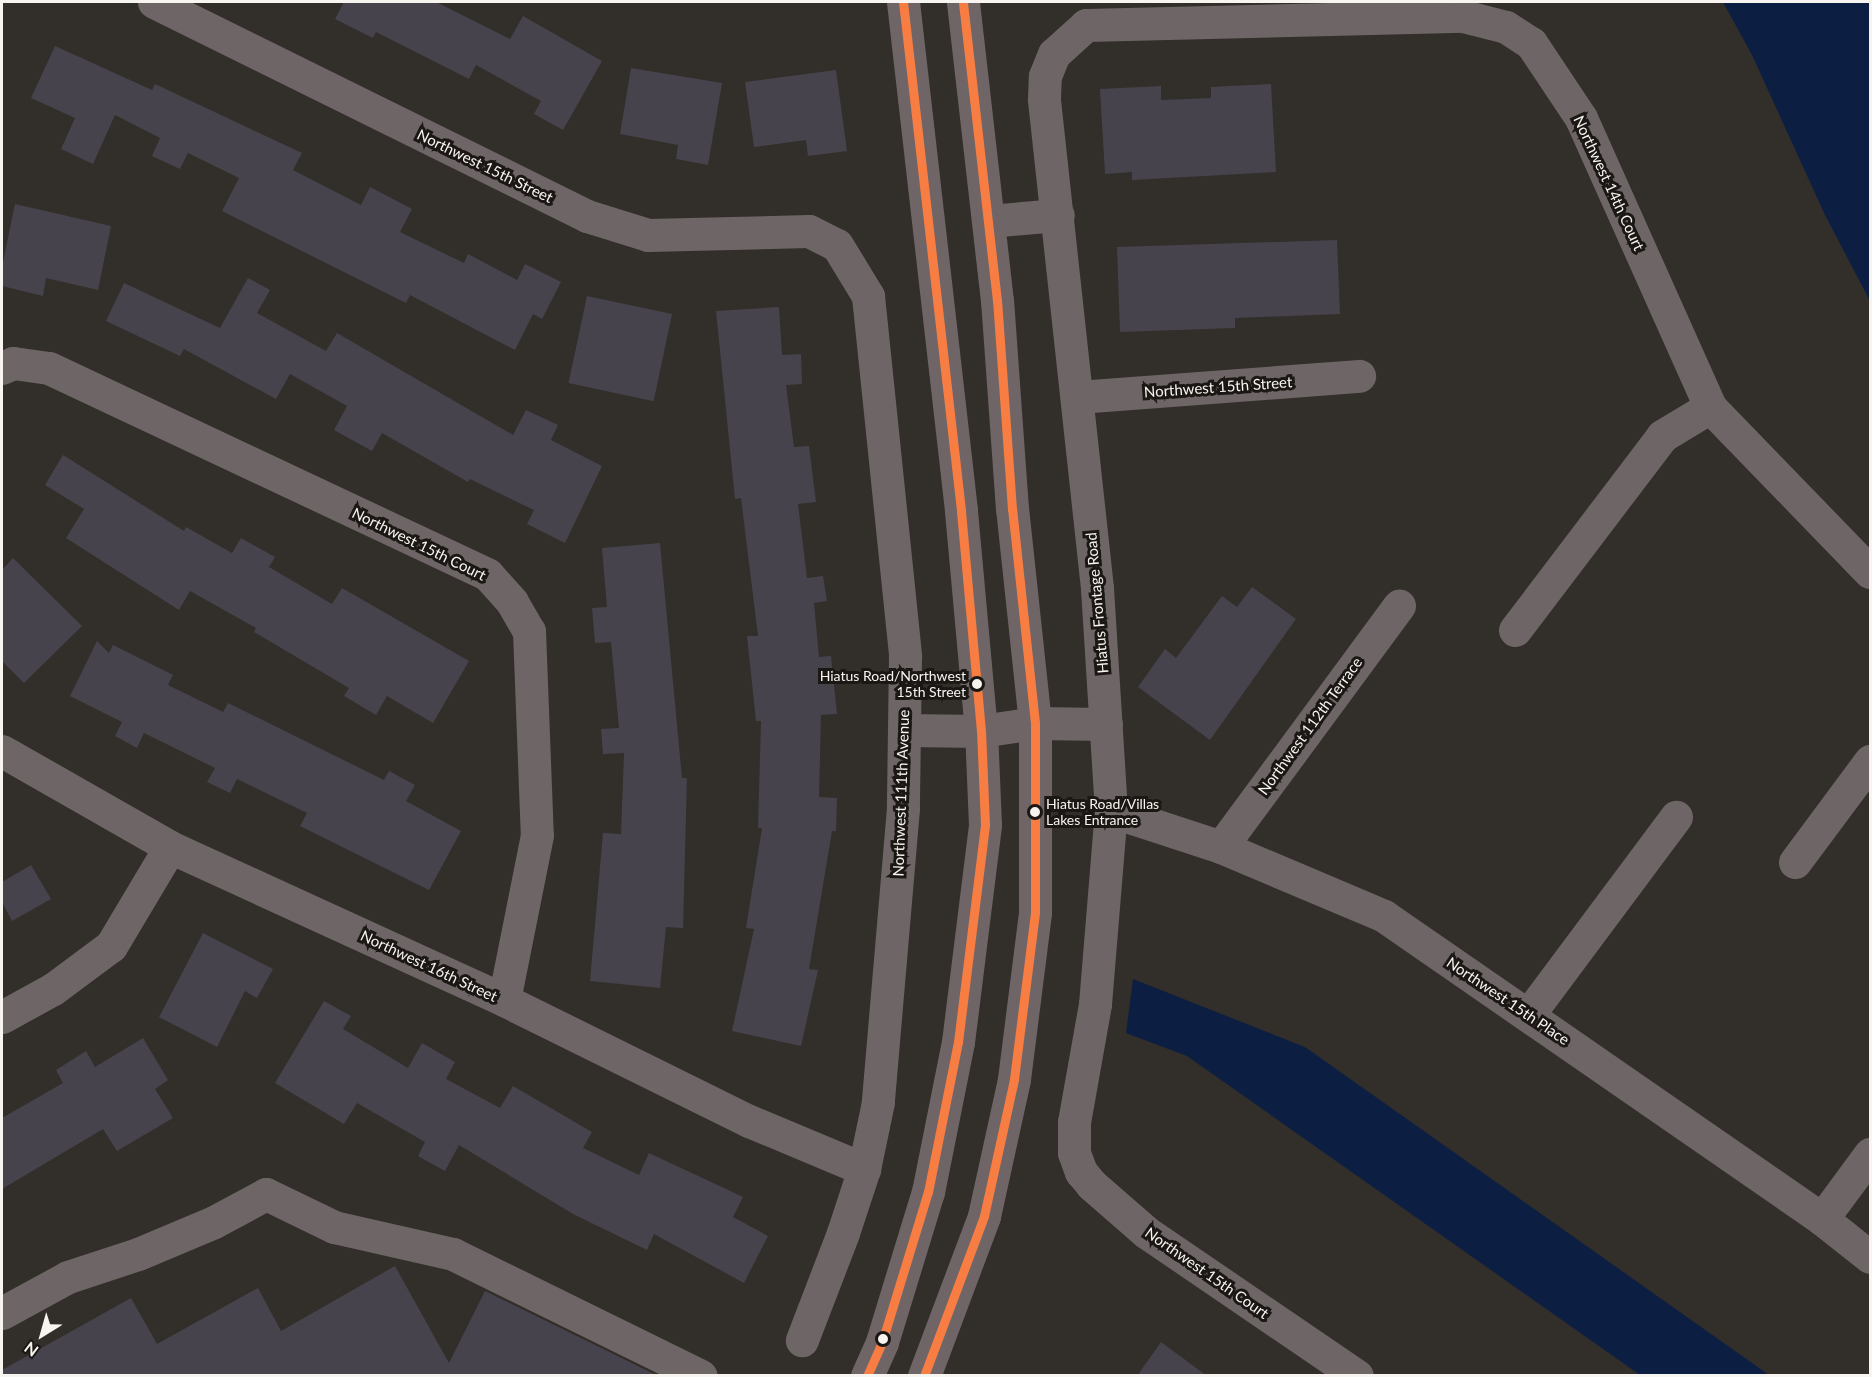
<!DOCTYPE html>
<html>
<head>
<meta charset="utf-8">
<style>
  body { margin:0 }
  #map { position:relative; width:1872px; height:1377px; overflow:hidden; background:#322e2a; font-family:Lato,sans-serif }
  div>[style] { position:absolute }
  .water>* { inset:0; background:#0d1e43 }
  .building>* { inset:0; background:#46434c; transform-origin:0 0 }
  .minor>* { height:33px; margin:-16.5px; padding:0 16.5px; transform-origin:16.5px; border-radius:16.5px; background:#6e6566 }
  .major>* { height:33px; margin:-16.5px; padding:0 16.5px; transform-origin:16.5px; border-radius:16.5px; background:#6f6566 }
  .bus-1>* { height:9px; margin:-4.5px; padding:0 4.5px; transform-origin:4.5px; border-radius:4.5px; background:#f77d43 }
  .dots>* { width:16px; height:16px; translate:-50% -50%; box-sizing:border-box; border:3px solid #1a1714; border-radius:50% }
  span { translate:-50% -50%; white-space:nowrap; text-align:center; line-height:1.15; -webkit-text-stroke:6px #1a1714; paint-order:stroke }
  .bus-label { font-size:14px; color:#f8f4ef }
  .right { translate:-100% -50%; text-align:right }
  .left { translate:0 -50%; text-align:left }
  .street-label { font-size:15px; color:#f8f4ef }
  .frame { position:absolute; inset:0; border:3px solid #f8f4ef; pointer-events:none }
  .north { position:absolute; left:12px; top:1305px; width:60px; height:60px; -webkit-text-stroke:4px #1a1714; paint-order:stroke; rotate:217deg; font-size:16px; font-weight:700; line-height:24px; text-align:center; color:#f8f4ef }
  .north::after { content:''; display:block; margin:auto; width:21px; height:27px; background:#f8f4ef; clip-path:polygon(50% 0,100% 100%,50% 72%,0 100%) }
</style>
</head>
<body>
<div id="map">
  <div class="water">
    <div style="clip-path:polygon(1723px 2px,1870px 2px,1870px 301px,1825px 215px,1752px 55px)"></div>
    <div style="clip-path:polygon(1133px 979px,1305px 1047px,1769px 1375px,1640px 1375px,1187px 1056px,1126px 1033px)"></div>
  </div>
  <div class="building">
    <div style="clip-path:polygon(344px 2px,436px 2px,510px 39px,523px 16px,602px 61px,563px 130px,534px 114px,541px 101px,476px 65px,469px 79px,376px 32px,373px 38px,335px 19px)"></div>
    <div style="clip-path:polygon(55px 46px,152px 90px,155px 84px,302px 153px,293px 170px,361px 205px,370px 187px,412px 209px,400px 232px,464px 263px,468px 254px,517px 280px,525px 264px,561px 282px,542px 319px,533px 314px,515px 350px,410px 295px,406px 303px,222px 211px,239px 178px,188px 153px,180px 169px,152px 156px,160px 138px,115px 115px,93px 164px,61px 149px,75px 118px,31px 98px)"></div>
    <div style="clip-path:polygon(631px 68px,722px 83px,708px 165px,676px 159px,678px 145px,620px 134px)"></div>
    <div style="clip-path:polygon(836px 70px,847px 151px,808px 156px,806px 140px,754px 147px,745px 82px)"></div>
    <div style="clip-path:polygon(1271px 84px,1276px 172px,1132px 180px,1132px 172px,1105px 174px,1100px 89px,1161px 86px,1161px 100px,1211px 98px,1211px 87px)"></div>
    <div style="clip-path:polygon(15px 204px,111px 226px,98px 290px,46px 278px,43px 296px,2px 286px,2px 267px)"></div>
    <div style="clip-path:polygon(1337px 240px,1340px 314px,1235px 318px,1235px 328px,1120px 332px,1117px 247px)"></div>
    <div style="clip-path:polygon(248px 278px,270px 290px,257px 313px,326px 351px,337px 333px,513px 435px,526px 410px,558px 425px,551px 440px,602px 466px,565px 543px,527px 524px,534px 510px,470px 479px,468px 482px,382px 433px,372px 451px,334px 430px,347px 406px,290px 374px,276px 399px,184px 349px,180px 356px,106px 321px,124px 283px,220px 328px)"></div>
    <div style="left:587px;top:296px;width:87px;height:89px;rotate:12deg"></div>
    <div style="clip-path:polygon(779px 307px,782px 355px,801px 354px,802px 384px,786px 385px,794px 447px,809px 446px,816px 502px,798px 504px,807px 578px,823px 576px,827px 601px,814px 603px,819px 657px,831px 656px,837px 714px,821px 715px,819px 797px,837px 798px,836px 831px,832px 831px,809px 969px,818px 970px,801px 1046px,732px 1031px,754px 929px,746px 928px,762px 828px,758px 828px,761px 721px,756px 721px,747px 636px,758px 636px,741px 498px,735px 499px,716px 311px)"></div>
    <div style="clip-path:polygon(63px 455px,184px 531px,186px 527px,232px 553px,241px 538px,275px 557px,269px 567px,332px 604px,342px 588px,469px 661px,433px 723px,387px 696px,376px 715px,344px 696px,349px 688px,254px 632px,256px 628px,190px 591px,179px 610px,66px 538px,84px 509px,45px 485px)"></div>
    <div style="clip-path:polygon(660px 543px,682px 778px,687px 778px,683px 928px,666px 927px,660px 988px,590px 981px,603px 833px,621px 834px,624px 753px,603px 754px,601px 729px,619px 728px,611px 642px,595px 643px,592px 608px,607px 607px,602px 548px)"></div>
    <div style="clip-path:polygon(13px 558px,82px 626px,24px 683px,2px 661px,2px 570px)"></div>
    <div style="clip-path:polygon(1252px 587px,1296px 619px,1210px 740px,1138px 687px,1165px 649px,1176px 658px,1222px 596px,1237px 607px)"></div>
    <div style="clip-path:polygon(97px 641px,109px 653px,113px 645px,173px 675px,168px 685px,223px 712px,228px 703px,384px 780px,389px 771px,415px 785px,406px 801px,461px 831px,429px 890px,300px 826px,307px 813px,237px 779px,230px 793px,207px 782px,215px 768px,144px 733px,137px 748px,115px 736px,122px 722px,70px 696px)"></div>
    <div style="clip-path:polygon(31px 865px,51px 899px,12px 921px,2px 902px,2px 882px)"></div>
    <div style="clip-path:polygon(203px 933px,273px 969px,257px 998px,245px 991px,217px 1047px,159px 1017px)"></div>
    <div style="clip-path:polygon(324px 1001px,351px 1016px,343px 1029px,408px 1068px,422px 1043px,455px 1062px,446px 1079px,500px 1108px,513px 1086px,592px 1132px,583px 1148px,639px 1175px,649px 1153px,743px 1197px,733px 1217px,768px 1236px,744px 1283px,654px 1234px,647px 1250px,573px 1214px,459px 1145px,445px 1171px,418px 1156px,425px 1142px,357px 1103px,344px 1124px,275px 1083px)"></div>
    <div style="clip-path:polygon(143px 1038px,168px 1080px,155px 1089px,173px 1118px,117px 1151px,103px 1129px,2px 1189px,2px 1118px,63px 1083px,56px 1070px,86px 1051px,95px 1067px)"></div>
    <div style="clip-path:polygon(395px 1266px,449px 1363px,485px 1291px,658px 1376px,2px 1376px,2px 1370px,131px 1298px,157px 1344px,258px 1288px,281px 1331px)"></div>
    <div style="clip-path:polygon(1161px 1342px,1207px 1376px,1137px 1376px)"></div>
  </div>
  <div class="minor">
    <div style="left:154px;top:2px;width:483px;rotate:26.3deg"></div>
    <div style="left:587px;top:216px;width:64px;rotate:17.3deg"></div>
    <div style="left:648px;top:235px;width:161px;rotate:-1.4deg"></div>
    <div style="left:809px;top:231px;width:31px;rotate:27deg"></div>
    <div style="left:837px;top:245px;width:60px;rotate:58.7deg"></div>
    <div style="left:868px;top:296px;width:362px;rotate:84.1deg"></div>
    <div style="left:905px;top:656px;width:152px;rotate:90.8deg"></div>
    <div style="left:903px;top:808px;width:295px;rotate:94.9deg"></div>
    <div style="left:878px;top:1102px;width:68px;rotate:101.8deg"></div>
    <div style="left:864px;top:1169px;width:67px;rotate:108.2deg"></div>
    <div style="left:843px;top:1233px;width:115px;rotate:111deg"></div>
    <div style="left:989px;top:221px;width:69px;rotate:-5deg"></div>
    <div style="left:2px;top:368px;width:12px;rotate:-24deg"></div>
    <div style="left:13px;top:363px;width:36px;rotate:8deg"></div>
    <div style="left:49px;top:368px;width:485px;rotate:25.2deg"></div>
    <div style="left:488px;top:575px;width:36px;rotate:48deg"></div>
    <div style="left:512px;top:602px;width:34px;rotate:60deg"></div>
    <div style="left:529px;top:631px;width:204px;rotate:87.8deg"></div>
    <div style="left:537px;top:835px;width:168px;rotate:101.3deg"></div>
    <div style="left:1078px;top:397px;width:282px;rotate:-4.3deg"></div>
    <div style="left:1515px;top:630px;width:243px;rotate:-52.8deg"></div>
    <div style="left:1662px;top:436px;width:56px;rotate:-31.1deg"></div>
    <div style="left:1035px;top:723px;width:71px;rotate:0.8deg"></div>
    <div style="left:905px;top:730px;width:76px;rotate:0.8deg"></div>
    <div style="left:2px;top:751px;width:193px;rotate:29.7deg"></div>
    <div style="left:170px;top:847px;width:367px;rotate:24.6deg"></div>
    <div style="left:504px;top:1000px;width:273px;rotate:26.3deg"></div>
    <div style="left:749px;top:1121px;width:125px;rotate:22.7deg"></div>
    <div style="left:1111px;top:811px;width:116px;rotate:18.1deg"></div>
    <div style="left:1221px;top:847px;width:177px;rotate:22.9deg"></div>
    <div style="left:1384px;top:916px;width:533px;rotate:34.67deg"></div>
    <div style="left:1822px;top:1219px;width:61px;rotate:38.4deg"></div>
    <div style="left:1221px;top:847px;width:300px;rotate:-53.6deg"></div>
    <div style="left:1795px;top:862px;width:126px;rotate:-53.4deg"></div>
    <div style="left:1529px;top:1014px;width:246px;rotate:-53.3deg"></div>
    <div style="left:2px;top:1017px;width:58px;rotate:-28.8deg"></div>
    <div style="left:53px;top:989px;width:72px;rotate:-36.6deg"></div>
    <div style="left:111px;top:946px;width:115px;rotate:-59.2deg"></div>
    <div style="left:1822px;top:1219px;width:81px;rotate:-53.6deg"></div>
    <div style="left:2px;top:1313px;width:75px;rotate:-28.6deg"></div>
    <div style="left:68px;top:1277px;width:74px;rotate:-18.2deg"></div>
    <div style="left:138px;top:1254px;width:82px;rotate:-22.8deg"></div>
    <div style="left:214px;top:1222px;width:59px;rotate:-28.3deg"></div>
    <div style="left:266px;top:1194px;width:76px;rotate:25.9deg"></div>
    <div style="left:334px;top:1227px;width:122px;rotate:12.8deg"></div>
    <div style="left:453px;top:1254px;width:276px;rotate:26.2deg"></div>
    <div style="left:1357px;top:1376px;width:255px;rotate:-145.7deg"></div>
    <div style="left:1146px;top:1232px;width:72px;rotate:-139deg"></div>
    <div style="left:1092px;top:1185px;width:17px;rotate:-130deg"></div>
    <div style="left:1081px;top:1172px;width:20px;rotate:-110deg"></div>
    <div style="left:1074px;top:1153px;width:31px;rotate:-90deg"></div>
    <div style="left:1074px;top:1122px;width:120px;rotate:-79.9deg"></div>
    <div style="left:1095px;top:1004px;width:194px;rotate:-85.3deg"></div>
    <div style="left:1111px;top:811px;width:223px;rotate:-93.6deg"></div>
    <div style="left:1097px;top:588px;width:492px;rotate:-96.2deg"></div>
    <div style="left:1044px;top:99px;width:23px;rotate:-88deg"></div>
    <div style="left:1045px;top:76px;width:24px;rotate:-68deg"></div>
    <div style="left:1054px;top:54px;width:43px;rotate:-42.2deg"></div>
    <div style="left:1086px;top:25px;width:377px;rotate:-1.4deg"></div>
    <div style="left:1463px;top:16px;width:44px;rotate:14.3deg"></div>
    <div style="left:1506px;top:27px;width:30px;rotate:33deg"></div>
    <div style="left:1531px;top:43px;width:90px;rotate:56.3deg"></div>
    <div style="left:1581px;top:118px;width:316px;rotate:65.9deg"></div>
    <div style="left:1710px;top:407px;width:230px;rotate:45.9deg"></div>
  </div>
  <div class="major">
    <div style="left:981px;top:731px;width:55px;rotate:-8.4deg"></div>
    <div style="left:867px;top:1376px;width:37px;rotate:-66deg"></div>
    <div style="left:882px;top:1342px;width:157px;rotate:-73deg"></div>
    <div style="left:928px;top:1192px;width:153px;rotate:-78.7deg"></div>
    <div style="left:958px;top:1042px;width:219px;rotate:-82.9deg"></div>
    <div style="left:985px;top:825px;width:94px;rotate:-92.4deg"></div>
    <div style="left:981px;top:731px;width:222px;rotate:-95.2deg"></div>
    <div style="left:961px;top:510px;width:511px;rotate:-96.51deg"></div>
    <div style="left:924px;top:1376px;width:171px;rotate:-69.4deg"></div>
    <div style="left:984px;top:1216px;width:140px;rotate:-77.6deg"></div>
    <div style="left:1014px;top:1079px;width:168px;rotate:-82.8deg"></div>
    <div style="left:1035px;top:912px;width:189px;rotate:-90deg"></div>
    <div style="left:1035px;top:723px;width:215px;rotate:-96.1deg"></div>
    <div style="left:1012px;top:509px;width:209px;rotate:-94.1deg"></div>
    <div style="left:997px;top:301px;width:301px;rotate:-96.5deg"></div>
  </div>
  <div class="bus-1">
    <div style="left:867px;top:1376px;width:37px;rotate:-66deg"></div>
    <div style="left:882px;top:1342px;width:157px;rotate:-73deg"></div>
    <div style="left:928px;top:1192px;width:153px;rotate:-78.7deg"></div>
    <div style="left:958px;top:1042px;width:219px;rotate:-82.9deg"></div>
    <div style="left:985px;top:825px;width:94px;rotate:-92.4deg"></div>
    <div style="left:981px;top:731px;width:222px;rotate:-95.2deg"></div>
    <div style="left:961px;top:510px;width:511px;rotate:-96.51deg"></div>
    <div style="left:924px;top:1376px;width:171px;rotate:-69.4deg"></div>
    <div style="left:984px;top:1216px;width:140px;rotate:-77.6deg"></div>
    <div style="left:1014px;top:1079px;width:168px;rotate:-82.8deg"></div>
    <div style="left:1035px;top:912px;width:189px;rotate:-90deg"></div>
    <div style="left:1035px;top:723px;width:215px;rotate:-96.1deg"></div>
    <div style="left:1012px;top:509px;width:209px;rotate:-94.1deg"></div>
    <div style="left:997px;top:301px;width:301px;rotate:-96.5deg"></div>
  </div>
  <div class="dots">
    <div style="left:977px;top:684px;background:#f8f4ef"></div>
    <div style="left:1035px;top:812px;background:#f8f4ef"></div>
    <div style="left:883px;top:1339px;background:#f8f4ef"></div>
  </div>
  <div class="bus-label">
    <span class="right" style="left:966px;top:684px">Hiatus Road/Northwest<br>15th Street</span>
    <span class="left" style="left:1046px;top:812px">Hiatus Road/Villas<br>Lakes Entrance</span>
  </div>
  <div class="street-label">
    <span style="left:485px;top:166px;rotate:26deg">Northwest 15th Street</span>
    <span style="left:1609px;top:183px;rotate:65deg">Northwest 14th Court</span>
    <span style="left:1218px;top:387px;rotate:-4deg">Northwest 15th Street</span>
    <span style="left:419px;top:544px;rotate:26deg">Northwest 15th Court</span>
    <span style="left:1097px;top:603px;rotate:-95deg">Hiatus Frontage Road</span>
    <span style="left:1310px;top:726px;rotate:-54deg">Northwest 112th Terrace</span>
    <span style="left:901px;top:793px;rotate:-88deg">Northwest 111th Avenue</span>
    <span style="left:429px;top:966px;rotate:25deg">Northwest 16th Street</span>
    <span style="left:1508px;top:1001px;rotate:34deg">Northwest 15th Place</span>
    <span style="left:1207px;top:1273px;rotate:35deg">Northwest 15th Court</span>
  </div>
  <div class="frame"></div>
  <div class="north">N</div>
</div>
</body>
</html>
